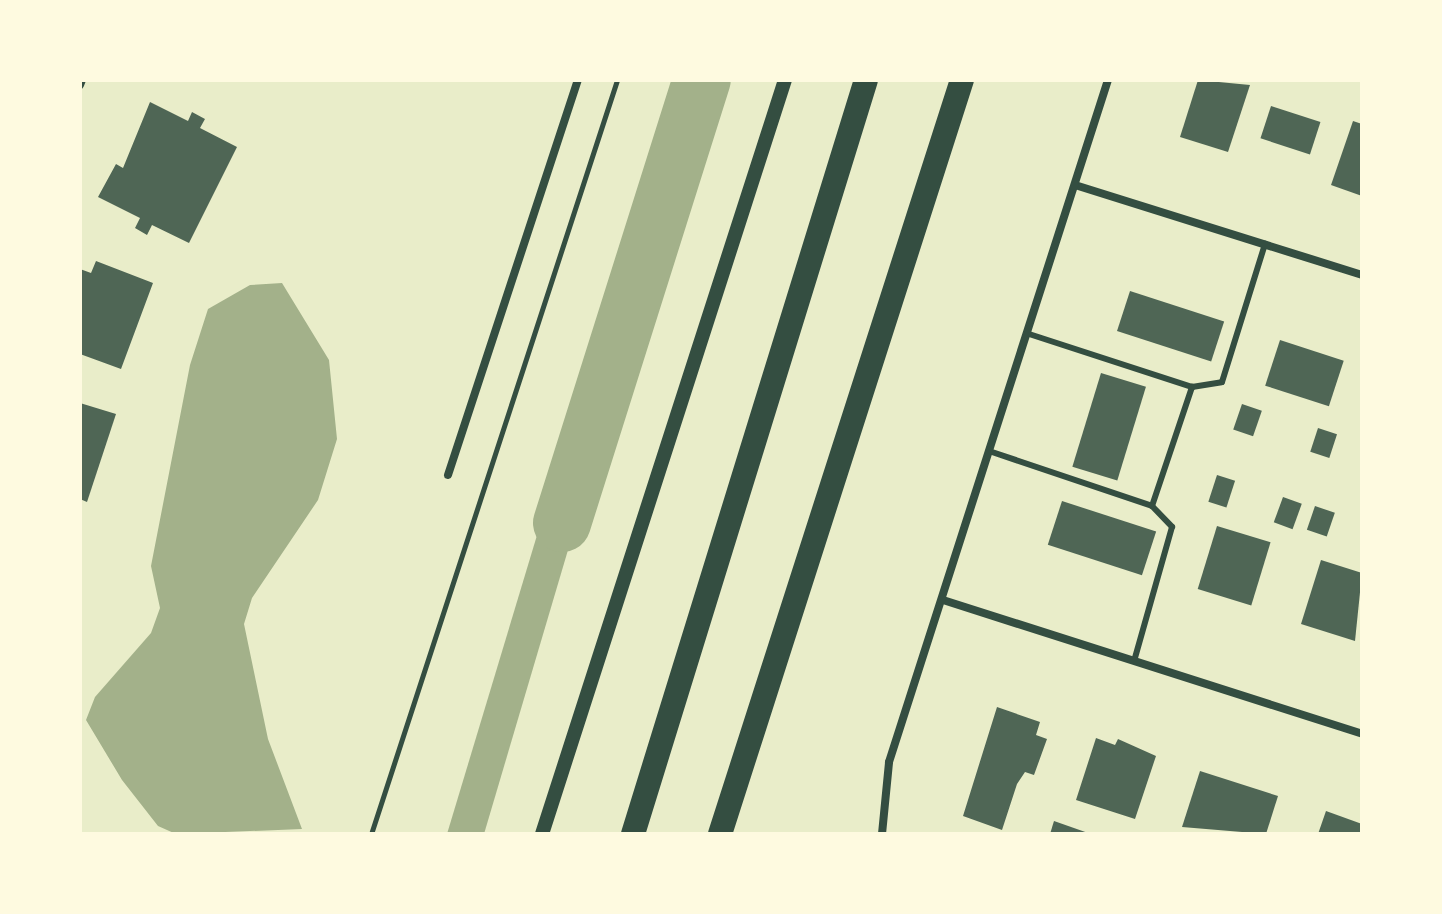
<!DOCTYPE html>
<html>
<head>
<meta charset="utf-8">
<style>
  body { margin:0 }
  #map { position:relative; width:1442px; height:914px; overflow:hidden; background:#e9edc9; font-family:Commissioner,sans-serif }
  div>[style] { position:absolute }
  .water>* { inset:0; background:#a3b18a }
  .pier>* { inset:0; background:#e9edc9; transform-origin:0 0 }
  .river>* { height:58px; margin:-29px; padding:0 29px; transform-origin:29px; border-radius:29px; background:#a3b18a }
  .building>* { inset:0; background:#4f6655; transform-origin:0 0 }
  .path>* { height:5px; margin:-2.5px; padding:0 2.5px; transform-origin:2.5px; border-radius:2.5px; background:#344e41 }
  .service>* { height:6px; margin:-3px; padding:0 3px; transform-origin:3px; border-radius:3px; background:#344e41 }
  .minor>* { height:8px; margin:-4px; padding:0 4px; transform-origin:4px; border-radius:4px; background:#344e41 }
  .tertiary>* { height:14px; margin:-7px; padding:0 7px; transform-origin:7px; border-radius:7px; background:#344e41 }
  .motorway>* { height:24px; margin:-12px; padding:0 12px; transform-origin:12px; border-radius:12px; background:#344e41 }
  span { translate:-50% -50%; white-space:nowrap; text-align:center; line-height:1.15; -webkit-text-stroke:7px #fefae0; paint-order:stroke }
  .frame { position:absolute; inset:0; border:82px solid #fefae0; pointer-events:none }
</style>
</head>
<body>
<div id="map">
  <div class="water">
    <div style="clip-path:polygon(282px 283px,329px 360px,337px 439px,318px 500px,252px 598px,244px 624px,268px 739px,302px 829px,176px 834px,158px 826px,122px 780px,86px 720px,95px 697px,151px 633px,160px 608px,151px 566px,190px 365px,208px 309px,250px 285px)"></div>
    <div style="clip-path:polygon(585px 446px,589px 479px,484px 834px,447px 834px,563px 449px)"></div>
  </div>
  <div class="pier">
    <div style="left:544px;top:501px;width:42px;height:31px;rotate:17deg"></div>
  </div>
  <div class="river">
    <div style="left:562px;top:523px;width:465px;rotate:-72.5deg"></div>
  </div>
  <div class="building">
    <div style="clip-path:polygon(1198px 80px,1250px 85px,1228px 152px,1180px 137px)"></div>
    <div style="clip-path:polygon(150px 102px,188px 121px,192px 112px,205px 119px,200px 128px,237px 147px,189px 243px,152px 225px,147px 235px,135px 228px,140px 218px,98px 197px,116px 164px,123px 168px)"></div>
    <div style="left:1271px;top:106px;width:52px;height:34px;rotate:18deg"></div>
    <div style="clip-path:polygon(1353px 121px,1362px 124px,1362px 196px,1331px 185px)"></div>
    <div style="clip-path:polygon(96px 261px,153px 283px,121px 369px,80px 354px,80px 269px,91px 273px)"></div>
    <div style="left:1130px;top:291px;width:99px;height:42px;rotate:18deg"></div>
    <div style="left:1280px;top:340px;width:67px;height:48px;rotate:18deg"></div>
    <div style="left:1101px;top:373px;width:47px;height:98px;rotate:17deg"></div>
    <div style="clip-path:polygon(80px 403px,116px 414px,87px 502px,80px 499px)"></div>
    <div style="left:1242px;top:404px;width:21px;height:27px;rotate:19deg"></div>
    <div style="left:1318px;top:428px;width:20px;height:25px;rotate:18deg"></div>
    <div style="left:1217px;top:475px;width:19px;height:28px;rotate:18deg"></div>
    <div style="left:1283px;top:497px;width:20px;height:27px;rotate:20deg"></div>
    <div style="left:1062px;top:501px;width:99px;height:46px;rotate:18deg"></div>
    <div style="left:1315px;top:506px;width:21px;height:25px;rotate:19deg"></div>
    <div style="left:1217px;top:526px;width:56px;height:66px;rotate:17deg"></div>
    <div style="clip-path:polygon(1321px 560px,1362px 573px,1355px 641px,1301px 624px)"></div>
    <div style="clip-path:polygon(997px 707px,1040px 722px,1036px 735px,1047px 739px,1034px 775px,1025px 772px,1017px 784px,1002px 830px,963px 816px)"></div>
    <div style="clip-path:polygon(1096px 738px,1115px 745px,1118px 739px,1156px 756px,1135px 819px,1076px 800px)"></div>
    <div style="clip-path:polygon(1200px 771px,1278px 796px,1266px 834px,1182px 827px)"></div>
    <div style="clip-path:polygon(1326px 811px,1362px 824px,1360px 834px,1318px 834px)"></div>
    <div style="clip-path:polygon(1054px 821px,1091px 834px,1050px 834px)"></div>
  </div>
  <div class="path">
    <div style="left:371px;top:834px;width:793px;rotate:-71.93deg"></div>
  </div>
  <div class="service">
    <div style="left:1026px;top:333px;width:175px;rotate:18deg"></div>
    <div style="left:989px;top:451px;width:172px;rotate:18.6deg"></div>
    <div style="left:1152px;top:506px;width:29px;rotate:46deg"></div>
    <div style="left:1172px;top:527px;width:136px;rotate:105.8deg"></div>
    <div style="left:1152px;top:506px;width:126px;rotate:-71.4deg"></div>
    <div style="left:1192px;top:387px;width:30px;rotate:-9deg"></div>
    <div style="left:1222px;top:382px;width:145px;rotate:-72.7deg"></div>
  </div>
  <div class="minor">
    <div style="left:80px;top:85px;width:5px;rotate:-68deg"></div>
    <div style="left:1075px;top:185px;width:301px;rotate:17.4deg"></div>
    <div style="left:448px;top:475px;width:416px;rotate:-71.8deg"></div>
    <div style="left:943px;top:600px;width:440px;rotate:17.7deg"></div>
    <div style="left:882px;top:834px;width:72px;rotate:-84.4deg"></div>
    <div style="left:889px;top:762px;width:716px;rotate:-72.2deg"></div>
  </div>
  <div class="tertiary">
    <div style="left:542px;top:834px;width:792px;rotate:-72.14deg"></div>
  </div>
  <div class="motorway">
    <div style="left:633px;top:834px;width:789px;rotate:-72.83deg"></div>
    <div style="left:720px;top:834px;width:792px;rotate:-72.21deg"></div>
  </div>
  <div class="frame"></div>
</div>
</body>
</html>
